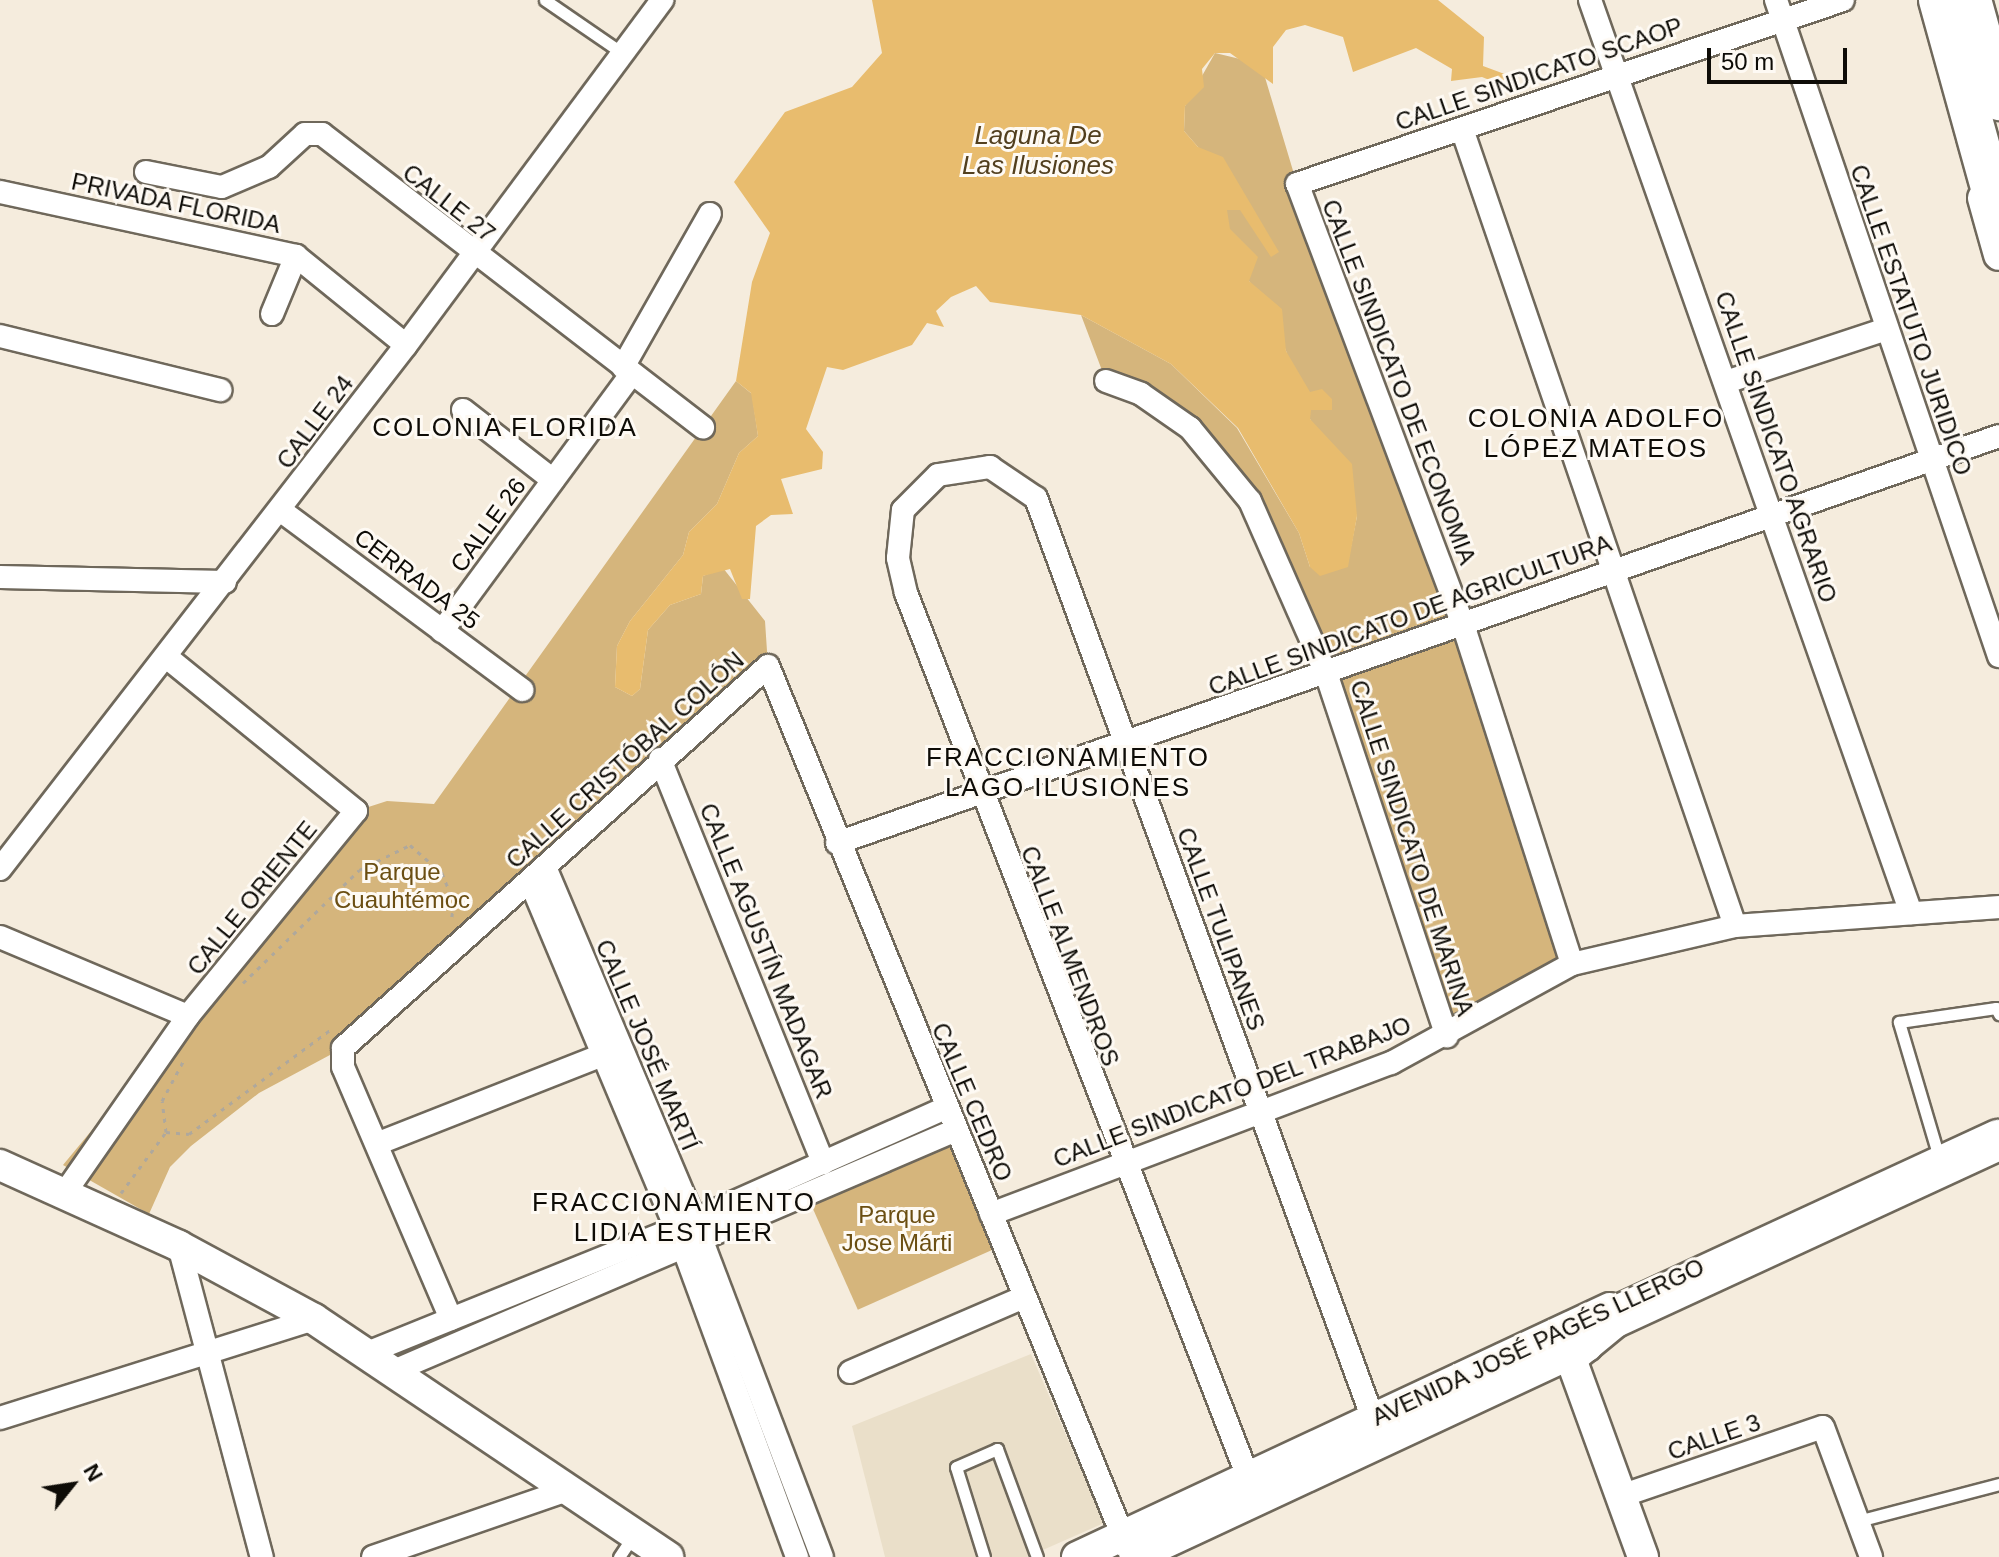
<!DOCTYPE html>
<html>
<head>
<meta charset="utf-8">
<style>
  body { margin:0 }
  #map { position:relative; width:1999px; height:1557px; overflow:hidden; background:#f5ecdd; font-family:Arial,sans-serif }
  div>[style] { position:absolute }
  .built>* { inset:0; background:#eadfc9 }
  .green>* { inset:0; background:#d5b57c; transform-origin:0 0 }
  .water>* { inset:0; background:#e8bc6e }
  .path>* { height:3px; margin-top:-1.5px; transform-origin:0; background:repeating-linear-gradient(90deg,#afa89c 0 4px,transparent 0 10px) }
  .roads { filter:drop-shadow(2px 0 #6f685b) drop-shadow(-2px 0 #6f685b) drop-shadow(0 2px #6f685b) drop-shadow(0 -2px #6f685b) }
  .lane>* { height:11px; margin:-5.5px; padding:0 5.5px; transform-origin:5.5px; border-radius:5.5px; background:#fff }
  .street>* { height:22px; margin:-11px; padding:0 11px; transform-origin:11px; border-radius:11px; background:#fff }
  .secondary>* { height:30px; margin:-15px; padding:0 15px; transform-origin:15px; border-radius:15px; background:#fff }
  .highway>* { height:40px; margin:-20px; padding:0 20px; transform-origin:20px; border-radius:20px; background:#fff }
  span { translate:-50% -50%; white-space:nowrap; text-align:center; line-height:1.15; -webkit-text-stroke:6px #fefaf4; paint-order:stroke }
  .street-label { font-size:24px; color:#0e0c07 }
  .park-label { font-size:24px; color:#6b4e12 }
  .water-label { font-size:26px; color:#523f1e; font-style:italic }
  .neighbourhood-label { font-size:26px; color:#0e0c07; letter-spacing:2px }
  .north { position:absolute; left:32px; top:1445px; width:80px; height:80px; -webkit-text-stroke:6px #fefaf4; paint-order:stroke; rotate:60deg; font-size:22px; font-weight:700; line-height:32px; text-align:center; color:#0e0c07 }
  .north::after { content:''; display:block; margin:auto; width:28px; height:36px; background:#0e0c07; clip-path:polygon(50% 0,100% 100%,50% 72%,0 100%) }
  .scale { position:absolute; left:1707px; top:48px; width:140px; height:36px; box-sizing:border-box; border:4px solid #0e0c07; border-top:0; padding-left:10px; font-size:24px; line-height:28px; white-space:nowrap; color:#0e0c07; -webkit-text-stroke:6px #fefaf4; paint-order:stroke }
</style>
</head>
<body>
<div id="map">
  <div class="built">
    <div style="clip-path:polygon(1031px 1354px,1104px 1523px,1027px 1557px,885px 1557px,852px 1426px)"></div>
  </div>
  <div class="green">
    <div style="clip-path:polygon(1215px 53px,1261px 64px,1297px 184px,1572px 964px,1447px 1036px,1326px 673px,1222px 460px,1106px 381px,1081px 315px,1171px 364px,1237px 428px,1299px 533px,1310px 567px,1349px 557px,1357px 516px,1310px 419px,1273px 314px,1249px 281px,1198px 147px,1184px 131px,1185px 106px)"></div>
    <div style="clip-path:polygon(736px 381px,752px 394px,758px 436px,739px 453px,717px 504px,689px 532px,683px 555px,630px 621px,617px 646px,615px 687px,632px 696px,640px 689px,648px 630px,670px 605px,701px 594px,703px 576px,723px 568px,765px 621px,768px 666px,343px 1048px,259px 1093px,191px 1146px,170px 1167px,149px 1214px,63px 1165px,356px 811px,387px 801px,434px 804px)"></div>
    <div style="left:948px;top:1136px;width:122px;height:153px;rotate:66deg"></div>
  </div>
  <div class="water">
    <div style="clip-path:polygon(872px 0,1438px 0,1484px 37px,1483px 66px,1510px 76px,1514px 90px,1482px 77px,1451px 81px,1452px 69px,1416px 48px,1353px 72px,1343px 37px,1305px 25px,1286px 30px,1273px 47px,1273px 84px,1230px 53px,1215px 53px,1202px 69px,1204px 87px,1185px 106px,1184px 131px,1198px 147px,1223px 157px,1279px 252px,1271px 257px,1240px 210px,1227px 210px,1230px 229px,1258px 257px,1249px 281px,1282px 309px,1286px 351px,1310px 392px,1322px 389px,1332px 399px,1332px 410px,1311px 410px,1310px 419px,1352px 464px,1357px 516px,1348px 567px,1320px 576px,1310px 567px,1299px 533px,1238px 428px,1171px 364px,1081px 315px,990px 302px,976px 286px,951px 297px,936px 311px,944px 327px,927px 323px,912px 345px,843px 370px,827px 367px,806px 429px,823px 452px,822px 469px,781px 479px,793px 514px,771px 515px,756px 526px,750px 599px,742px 599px,730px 569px,703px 576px,701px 594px,670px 605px,648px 630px,640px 689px,632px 696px,615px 687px,617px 646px,630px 621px,683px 555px,689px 532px,717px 504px,739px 453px,758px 436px,751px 393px,736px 381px,752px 282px,770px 233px,734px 182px,785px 112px,852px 87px,882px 53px)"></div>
  </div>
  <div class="path">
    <div style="left:243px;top:983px;width:162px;rotate:-44.2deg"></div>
    <div style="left:359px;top:870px;width:57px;rotate:-26.1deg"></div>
    <div style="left:410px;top:845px;width:43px;rotate:41.2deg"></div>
    <div style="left:442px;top:873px;width:32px;rotate:68deg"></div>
    <div style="left:454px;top:903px;width:18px;rotate:99deg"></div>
    <div style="left:166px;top:1132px;width:23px;rotate:5deg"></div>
    <div style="left:189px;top:1134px;width:175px;rotate:-36.4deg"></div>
    <div style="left:121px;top:1193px;width:76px;rotate:-53.6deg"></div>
    <div style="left:166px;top:1132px;width:31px;rotate:-97deg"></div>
    <div style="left:162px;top:1101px;width:49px;rotate:-61.9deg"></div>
  </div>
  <div class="roads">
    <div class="lane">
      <div style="left:545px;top:0;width:93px;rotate:34.5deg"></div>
      <div style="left:1938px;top:1154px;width:138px;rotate:-106.5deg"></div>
      <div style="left:1899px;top:1022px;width:98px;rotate:-8.2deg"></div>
      <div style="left:1996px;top:1008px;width:7px;rotate:63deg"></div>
      <div style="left:1858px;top:1521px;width:146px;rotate:-14.7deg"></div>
      <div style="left:619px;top:1557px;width:27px;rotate:-56deg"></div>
      <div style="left:984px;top:1557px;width:94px;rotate:-107.3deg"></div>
      <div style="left:956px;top:1467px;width:45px;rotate:-23.7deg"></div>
      <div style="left:997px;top:1449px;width:115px;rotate:69.7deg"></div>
    </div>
    <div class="street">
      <div style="left:1590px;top:0;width:968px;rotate:70.63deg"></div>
      <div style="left:1776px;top:0;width:693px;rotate:71.23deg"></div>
      <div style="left:1462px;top:129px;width:842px;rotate:71.09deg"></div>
      <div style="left:146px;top:172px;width:77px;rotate:11.2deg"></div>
      <div style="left:222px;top:187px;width:51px;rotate:-23.1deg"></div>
      <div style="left:269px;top:167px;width:49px;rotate:-42.5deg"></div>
      <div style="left:305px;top:134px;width:17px"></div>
      <div style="left:322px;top:134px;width:481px;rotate:37.6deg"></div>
      <div style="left:0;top:192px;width:303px;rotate:12.2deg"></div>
      <div style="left:296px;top:256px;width:141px;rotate:39deg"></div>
      <div style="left:272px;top:314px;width:63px;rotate:-67.5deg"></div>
      <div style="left:0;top:336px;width:227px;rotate:13.8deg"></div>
      <div style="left:623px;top:367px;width:176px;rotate:-60.4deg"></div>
      <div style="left:1106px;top:381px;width:37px;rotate:20deg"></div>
      <div style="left:1141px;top:394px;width:60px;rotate:34.8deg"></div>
      <div style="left:1190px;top:428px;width:94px;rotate:50.6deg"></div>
      <div style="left:1250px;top:501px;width:188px;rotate:66.2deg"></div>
      <div style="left:1326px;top:673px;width:383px;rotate:71.6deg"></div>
      <div style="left:1726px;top:382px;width:169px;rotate:-18.3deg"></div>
      <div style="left:463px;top:410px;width:114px;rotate:37.9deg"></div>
      <div style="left:280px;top:510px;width:302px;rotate:36.6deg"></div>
      <div style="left:0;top:577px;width:225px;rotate:1.3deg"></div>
      <div style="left:442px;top:631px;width:320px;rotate:-53.6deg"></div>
      <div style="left:660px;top:759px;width:436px;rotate:68deg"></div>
      <div style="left:837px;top:843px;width:1231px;rotate:-19.3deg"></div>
      <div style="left:545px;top:867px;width:383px;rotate:67.1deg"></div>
      <div style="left:694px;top:1220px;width:360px;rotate:69.2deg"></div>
      <div style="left:0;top:869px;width:663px;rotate:-52.23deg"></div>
      <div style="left:406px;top:345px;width:430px;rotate:-53.4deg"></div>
      <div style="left:530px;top:881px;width:376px;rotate:67.2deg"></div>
      <div style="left:676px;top:1228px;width:351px;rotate:69.8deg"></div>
      <div style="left:0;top:937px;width:204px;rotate:22.8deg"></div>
      <div style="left:1572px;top:964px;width:359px;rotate:-107.8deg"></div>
      <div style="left:1462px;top:622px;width:468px;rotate:-110.6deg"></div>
      <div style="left:1297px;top:184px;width:576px;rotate:-18.62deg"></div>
      <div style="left:379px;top:1143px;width:251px;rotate:-21.5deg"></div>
      <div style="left:64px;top:1194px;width:217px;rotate:-55.1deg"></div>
      <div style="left:188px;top:1016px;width:265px;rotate:-50.7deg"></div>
      <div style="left:356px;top:811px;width:242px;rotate:-140.9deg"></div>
      <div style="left:991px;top:1214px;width:428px;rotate:-20.7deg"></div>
      <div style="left:1391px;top:1063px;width:206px;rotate:-28.7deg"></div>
      <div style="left:1572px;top:964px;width:167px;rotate:-13.1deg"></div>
      <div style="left:1735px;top:926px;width:265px;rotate:-4.1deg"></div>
      <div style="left:179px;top:1246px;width:322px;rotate:75.1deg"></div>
      <div style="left:451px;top:1319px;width:274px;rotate:-113.2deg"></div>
      <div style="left:343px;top:1067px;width:19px;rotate:-90deg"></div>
      <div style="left:343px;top:1048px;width:571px;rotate:-41.95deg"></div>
      <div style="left:768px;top:666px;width:954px;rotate:67.82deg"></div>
      <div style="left:367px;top:1353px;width:333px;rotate:-22deg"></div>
      <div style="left:676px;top:1228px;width:295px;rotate:-24deg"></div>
      <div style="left:396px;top:1370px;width:607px;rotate:-23.19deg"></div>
      <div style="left:850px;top:1372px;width:189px;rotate:-23.3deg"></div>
      <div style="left:0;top:1418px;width:329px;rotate:-17.5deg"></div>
      <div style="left:1248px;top:1477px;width:948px;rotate:-111.15deg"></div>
      <div style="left:906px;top:593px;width:36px;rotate:-103deg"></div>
      <div style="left:898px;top:558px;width:48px;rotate:-84.1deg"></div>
      <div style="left:903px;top:510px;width:49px;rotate:-45deg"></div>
      <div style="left:938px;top:475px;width:53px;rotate:-8.7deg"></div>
      <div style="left:990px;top:467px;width:55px;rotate:34deg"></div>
      <div style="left:1036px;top:498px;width:981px;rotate:69.9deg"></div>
      <div style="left:1621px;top:1496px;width:213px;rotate:-18.9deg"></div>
      <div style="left:1823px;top:1427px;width:139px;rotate:69.7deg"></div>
      <div style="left:373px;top:1557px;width:209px;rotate:-19deg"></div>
    </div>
    <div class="secondary">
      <div style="left:1983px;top:198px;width:59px;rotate:74.3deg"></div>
      <div style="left:0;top:1165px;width:196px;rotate:24.3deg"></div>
      <div style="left:179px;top:1246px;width:153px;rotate:28.4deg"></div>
      <div style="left:314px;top:1319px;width:427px;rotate:33.9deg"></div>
      <div style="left:1563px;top:1337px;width:234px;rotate:70deg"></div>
      <div style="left:1077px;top:1557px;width:588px;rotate:-25.04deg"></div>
      <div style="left:1135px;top:1557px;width:499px;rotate:-25deg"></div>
    </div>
    <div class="highway">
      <div style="left:1939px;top:0;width:224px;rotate:74.5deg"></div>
      <div style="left:1971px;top:0;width:104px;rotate:74.4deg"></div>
      <div style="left:1569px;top:1354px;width:57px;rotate:-39.3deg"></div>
      <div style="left:1613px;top:1318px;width:425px;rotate:-24.8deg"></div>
    </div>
  </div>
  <div class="street-label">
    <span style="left:1539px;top:74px;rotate:-19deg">CALLE SINDICATO SCAOP</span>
    <span style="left:176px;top:203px;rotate:12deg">PRIVADA FLORIDA</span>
    <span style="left:449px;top:203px;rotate:38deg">CALLE 27</span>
    <span style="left:1911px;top:320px;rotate:71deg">CALLE ESTATUTO JURIDICO</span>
    <span style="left:1399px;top:382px;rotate:69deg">CALLE SINDICATO DE ECONOMIA</span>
    <span style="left:315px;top:422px;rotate:-53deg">CALLE 24</span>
    <span style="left:1776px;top:447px;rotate:71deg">CALLE SINDICATO AGRARIO</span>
    <span style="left:488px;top:525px;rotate:-54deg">CALLE 26</span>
    <span style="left:417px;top:579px;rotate:37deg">CERRADA 25</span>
    <span style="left:1410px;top:615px;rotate:-20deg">CALLE SINDICATO DE AGRICULTURA</span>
    <span style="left:625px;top:760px;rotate:-42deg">CALLE CRISTÓBAL COLÓN</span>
    <span style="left:1412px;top:848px;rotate:72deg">CALLE SINDICATO DE MARINA</span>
    <span style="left:252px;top:898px;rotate:-51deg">CALLE ORIENTE</span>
    <span style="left:1221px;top:929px;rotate:70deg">CALLE TULIPANES</span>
    <span style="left:766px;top:951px;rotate:68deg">CALLE AGUSTÍN MADAGAR</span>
    <span style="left:1070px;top:956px;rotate:69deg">CALLE ALMENDROS</span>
    <span style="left:647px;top:1045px;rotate:67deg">CALLE JOSÉ MARTÍ</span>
    <span style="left:1232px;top:1092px;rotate:-21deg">CALLE SINDICATO DEL TRABAJO</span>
    <span style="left:972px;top:1102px;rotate:67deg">CALLE CEDRO</span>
    <span style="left:1538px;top:1342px;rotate:-25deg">AVENIDA JOSÉ PAGÉS LLERGO</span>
    <span style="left:1714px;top:1437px;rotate:-19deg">CALLE 3</span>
  </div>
  <div class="park-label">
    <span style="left:402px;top:886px">Parque<br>Cuauhtémoc</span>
    <span style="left:897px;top:1229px">Parque<br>Jose Márti</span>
  </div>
  <div class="water-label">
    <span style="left:1038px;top:151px">Laguna De<br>Las Ilusiones</span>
  </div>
  <div class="neighbourhood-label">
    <span style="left:1596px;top:434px">COLONIA ADOLFO<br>LÓPEZ MATEOS</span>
    <span style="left:505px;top:428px">COLONIA FLORIDA</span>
    <span style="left:1068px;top:773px">FRACCIONAMIENTO<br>LAGO ILUSIONES</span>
    <span style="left:674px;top:1218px">FRACCIONAMIENTO<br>LIDIA ESTHER</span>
  </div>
  <div class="north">N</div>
  <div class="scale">50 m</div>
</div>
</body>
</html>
